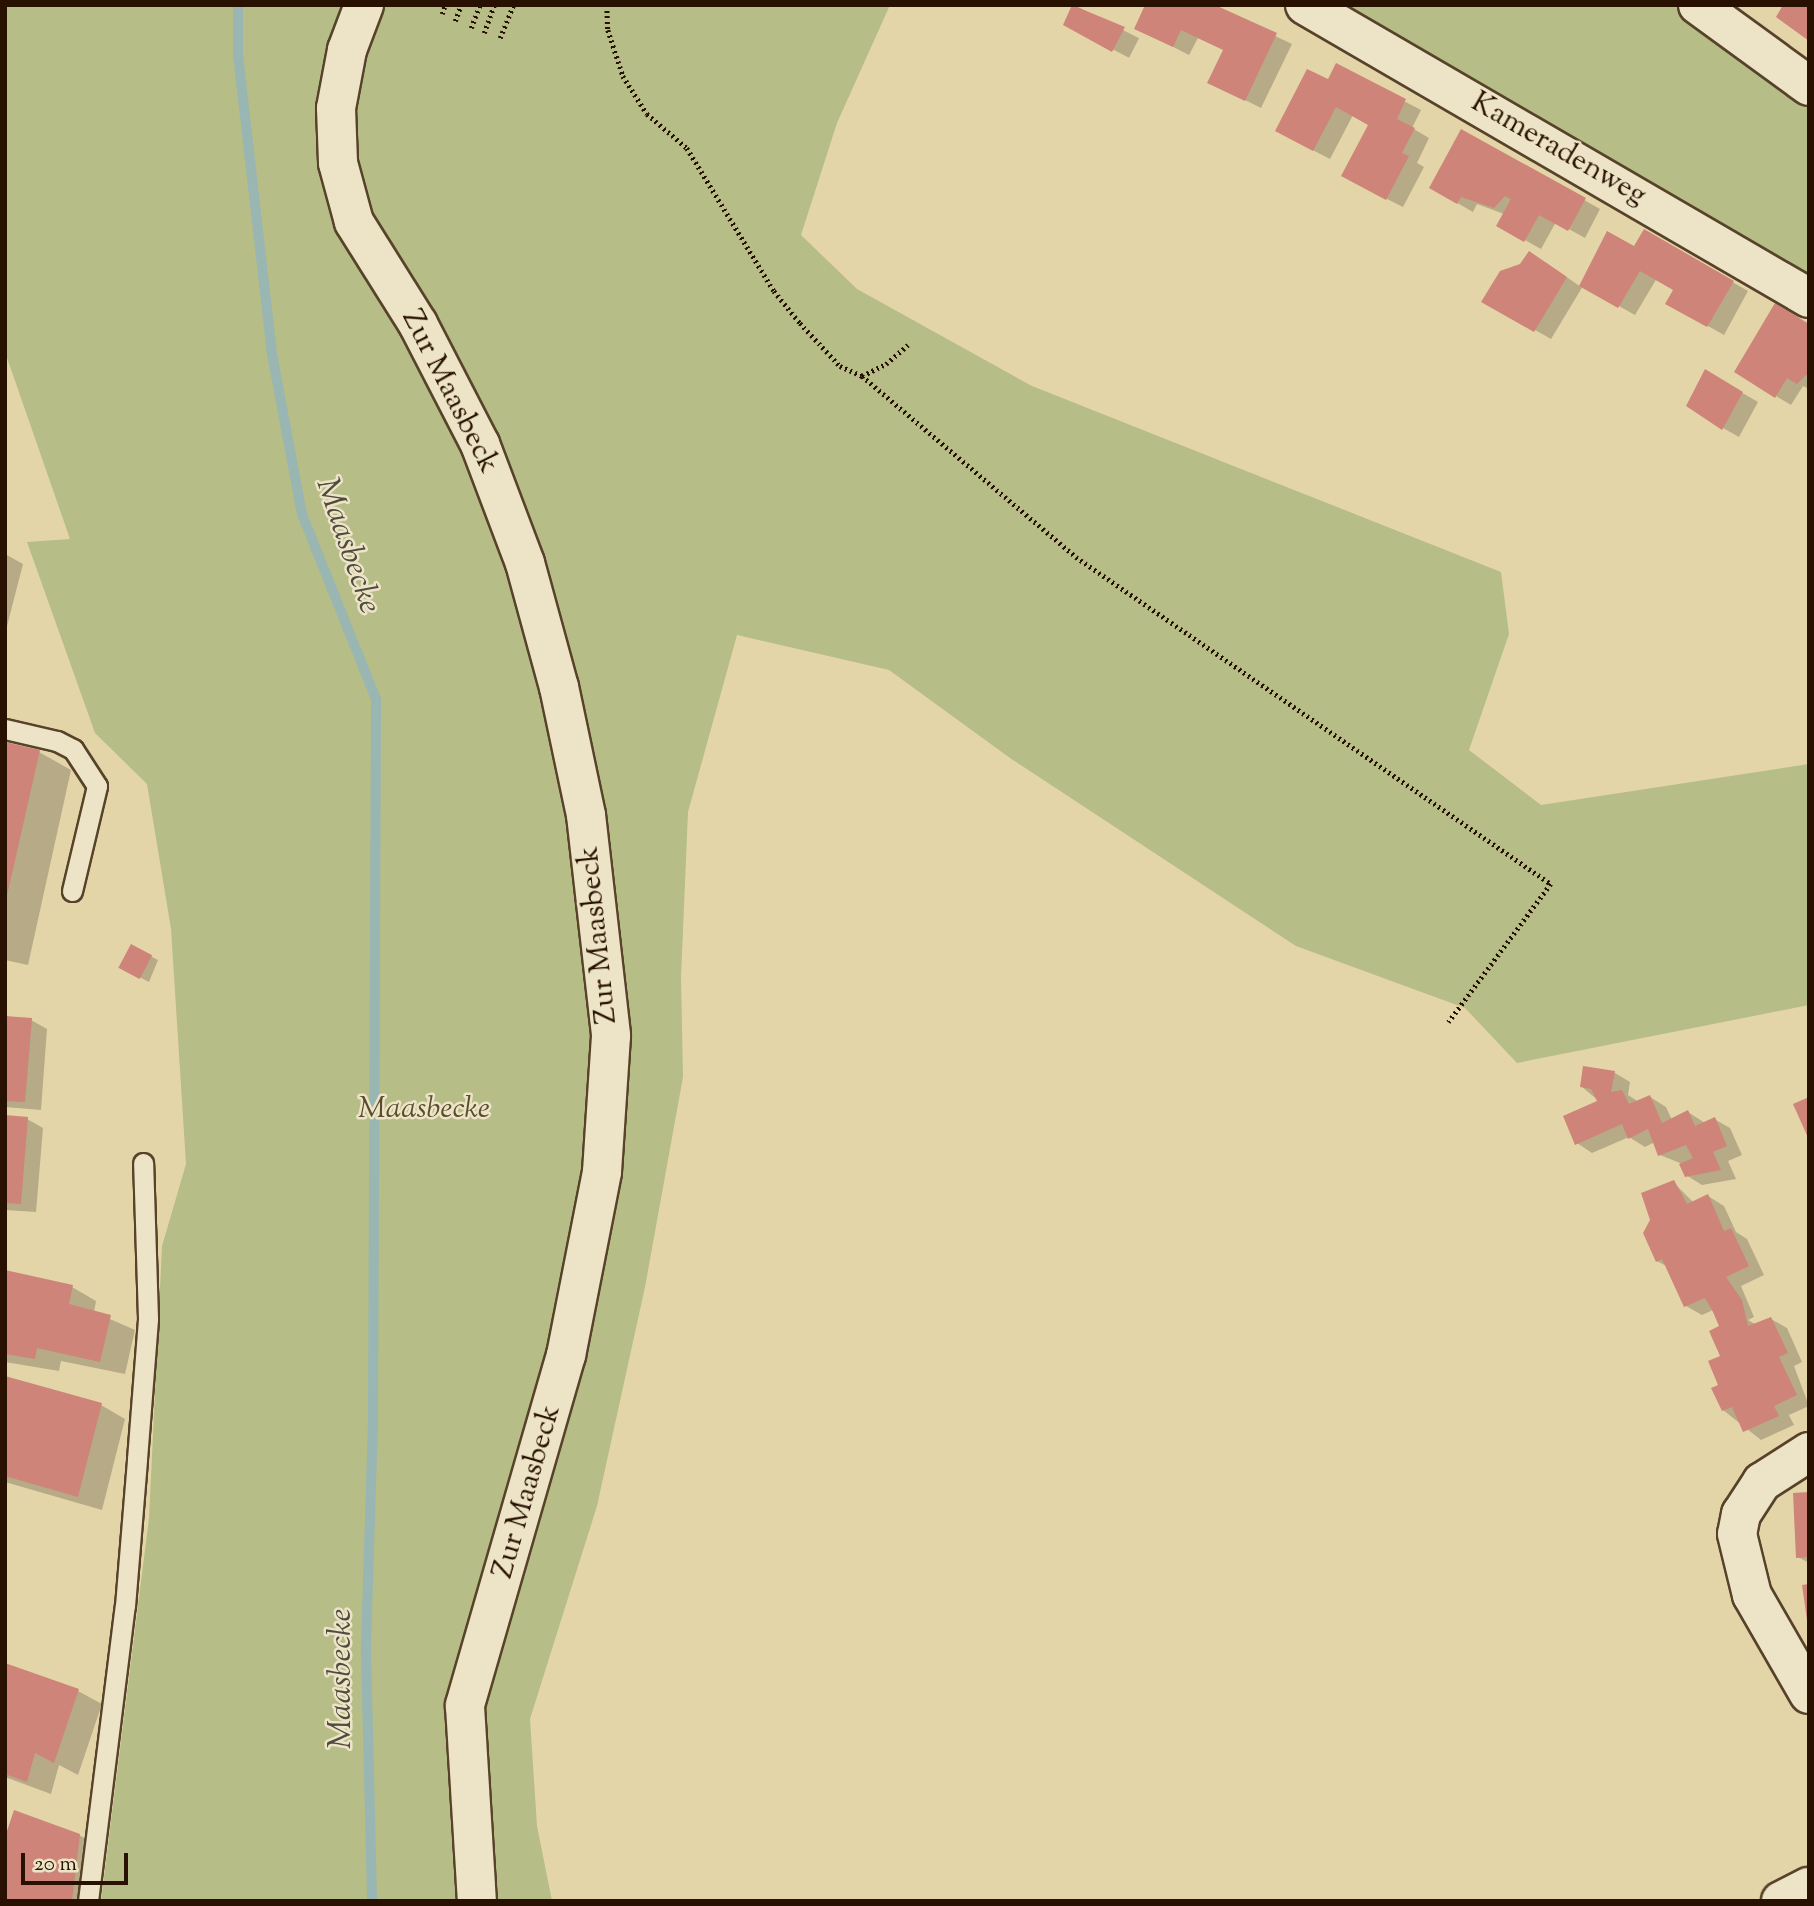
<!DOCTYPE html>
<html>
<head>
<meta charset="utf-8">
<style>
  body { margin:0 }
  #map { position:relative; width:1814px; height:1906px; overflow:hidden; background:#e4d5a9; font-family:"Sorts Mill Goudy",serif }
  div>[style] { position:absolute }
  .green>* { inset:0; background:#b6bd86 }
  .shadow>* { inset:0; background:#0003; transform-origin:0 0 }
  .stream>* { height:10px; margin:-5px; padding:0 5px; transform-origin:5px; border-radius:5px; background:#99b6b3 }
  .building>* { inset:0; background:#ce8478; transform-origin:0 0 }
  .path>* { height:4.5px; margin-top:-2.25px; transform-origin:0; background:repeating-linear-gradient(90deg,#281100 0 2px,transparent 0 5.5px) }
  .roads { filter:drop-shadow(2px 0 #57422a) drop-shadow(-2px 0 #57422a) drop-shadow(0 2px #57422a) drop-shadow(0 -2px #57422a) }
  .service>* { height:19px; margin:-9.5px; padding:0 9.5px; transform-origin:9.5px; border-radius:9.5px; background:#ede4c7 }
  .minor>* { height:38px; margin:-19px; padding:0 19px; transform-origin:19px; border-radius:19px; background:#ede4c7 }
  span { translate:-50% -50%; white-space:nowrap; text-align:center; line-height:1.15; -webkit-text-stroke:5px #ede4c7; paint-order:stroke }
  .street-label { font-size:30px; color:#281100 }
  .park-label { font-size:30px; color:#5a4d2f; font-style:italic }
  .water-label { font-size:32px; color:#504b3f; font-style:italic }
  .frame { position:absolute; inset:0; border:7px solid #281100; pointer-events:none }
  .scale { position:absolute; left:21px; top:1853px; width:107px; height:32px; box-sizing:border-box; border:4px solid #281100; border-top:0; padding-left:9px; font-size:21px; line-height:24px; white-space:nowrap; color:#281100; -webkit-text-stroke:5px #ede4c7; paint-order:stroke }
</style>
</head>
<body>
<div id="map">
  <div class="green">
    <div style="clip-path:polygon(5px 5px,354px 5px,335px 59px,324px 112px,327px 166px,340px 216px,474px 453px,518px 563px,560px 726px,576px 719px,565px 663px,508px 486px,428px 323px,367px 226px,347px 169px,350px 91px,358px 51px,375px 5px,890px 5px,837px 123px,801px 235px,857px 289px,1032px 386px,1501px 572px,1509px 634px,1469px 750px,1541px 805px,1809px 764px,1809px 1005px,1517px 1063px,1465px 1008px,1296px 946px,1010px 758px,889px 670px,737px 635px,688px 812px,681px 977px,683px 1077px,645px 1287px,597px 1506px,530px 1719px,537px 1826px,552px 1901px,101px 1901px,149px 1518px,162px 1246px,186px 1164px,171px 929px,147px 784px,95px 733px,27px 542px,70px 539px,5px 352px)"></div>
    <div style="clip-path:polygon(1333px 5px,1683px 5px,1809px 97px,1809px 279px)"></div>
  </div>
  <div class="shadow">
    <div style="left:1074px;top:5px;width:73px;height:22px;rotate:27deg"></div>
    <div style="clip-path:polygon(1248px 23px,1292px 44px,1261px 108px,1209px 82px,1225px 50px,1198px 38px,1189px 55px,1136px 28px)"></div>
    <div style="clip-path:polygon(1337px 66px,1421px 110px,1412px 128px,1429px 138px,1417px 163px,1424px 167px,1403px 207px,1359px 185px,1370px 124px,1353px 115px,1330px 159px,1293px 140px)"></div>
    <div style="clip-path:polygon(1462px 131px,1600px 209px,1585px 238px,1556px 222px,1541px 249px,1498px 225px,1504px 214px,1477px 204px,1473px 212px,1431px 188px)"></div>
    <div style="clip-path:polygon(1644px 231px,1748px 291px,1724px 335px,1683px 312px,1675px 289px,1657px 278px,1635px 315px,1583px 286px,1551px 339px,1484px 301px,1545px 262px,1581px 287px,1635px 248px)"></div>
    <div style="clip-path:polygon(1809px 326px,1809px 389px,1803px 386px,1791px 405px,1776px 396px)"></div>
    <div style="clip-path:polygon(1706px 372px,1758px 402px,1739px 437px,1723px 428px)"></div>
    <div style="clip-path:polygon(5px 554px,23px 564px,5px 634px)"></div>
    <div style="clip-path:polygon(5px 744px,39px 752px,71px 770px,28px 965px,5px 960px)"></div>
    <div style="clip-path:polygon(131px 946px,158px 960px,149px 982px,129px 972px)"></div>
    <div style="clip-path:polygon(5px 1018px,31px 1020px,47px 1029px,41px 1110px,5px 1107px)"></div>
    <div style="clip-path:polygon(1584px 1068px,1615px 1073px,1630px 1082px,1628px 1095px,1639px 1102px,1650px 1097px,1666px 1107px,1672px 1120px,1688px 1112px,1705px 1123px,1714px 1119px,1730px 1128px,1742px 1155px,1728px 1161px,1736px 1179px,1702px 1185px,1686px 1175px,1680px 1163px,1660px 1155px,1655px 1142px,1645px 1147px,1629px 1137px,1592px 1153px,1577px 1143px,1600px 1102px,1581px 1086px)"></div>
    <div style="clip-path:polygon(5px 1117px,27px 1119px,43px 1128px,36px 1212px,5px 1210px)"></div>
    <div style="clip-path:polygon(1673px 1182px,1694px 1203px,1708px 1196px,1724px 1206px,1736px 1232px,1747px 1239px,1764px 1275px,1741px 1286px,1754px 1317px,1748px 1320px,1757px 1325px,1771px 1319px,1787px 1328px,1802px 1362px,1794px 1366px,1809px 1406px,1789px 1415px,1794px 1425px,1761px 1440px,1723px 1410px,1723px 1326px,1713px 1310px,1702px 1315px,1686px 1306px,1668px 1267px,1657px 1261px)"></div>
    <div style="clip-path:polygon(5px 1272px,72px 1287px,96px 1301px,94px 1312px,135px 1330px,125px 1374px,61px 1361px,59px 1371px,5px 1362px)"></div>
    <div style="clip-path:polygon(5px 1377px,101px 1405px,125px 1419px,102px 1510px,5px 1482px)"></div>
    <div style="clip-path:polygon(1809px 1494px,1809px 1563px,1798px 1557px)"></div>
    <div style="clip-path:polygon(5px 1665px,78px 1691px,102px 1704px,78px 1775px,59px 1765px,51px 1794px,5px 1777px)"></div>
    <div style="clip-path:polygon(79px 1835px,104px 1849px,98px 1901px,5px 1901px)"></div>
  </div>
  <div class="stream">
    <div style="left:238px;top:5px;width:50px;rotate:90deg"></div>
    <div style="left:238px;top:55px;width:301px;rotate:83.5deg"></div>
    <div style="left:272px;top:354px;width:163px;rotate:79.4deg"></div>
    <div style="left:302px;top:514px;width:199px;rotate:68.2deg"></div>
    <div style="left:376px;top:699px;width:723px;rotate:90.24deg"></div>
    <div style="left:373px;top:1422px;width:229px;rotate:91.8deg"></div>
    <div style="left:366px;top:1651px;width:250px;rotate:88.6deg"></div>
  </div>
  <div class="building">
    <div style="clip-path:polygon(1072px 5px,1125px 27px,1112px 52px,1063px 25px)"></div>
    <div style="clip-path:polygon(1145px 5px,1215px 5px,1277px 33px,1245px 101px,1207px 83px,1223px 50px,1181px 30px,1173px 47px,1134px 29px)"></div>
    <div style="clip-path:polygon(1783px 5px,1809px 5px,1809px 41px,1776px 17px)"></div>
    <div style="clip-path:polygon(1336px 63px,1406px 99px,1397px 119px,1415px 128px,1402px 153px,1409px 156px,1386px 200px,1341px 176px,1368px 125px,1336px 107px,1313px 151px,1275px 131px,1307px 69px,1328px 79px)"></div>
    <div style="clip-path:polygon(1461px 129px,1586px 198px,1568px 231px,1539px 215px,1524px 242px,1496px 226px,1511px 199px,1505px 196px,1494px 208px,1461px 197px,1457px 204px,1429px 188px)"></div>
    <div style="clip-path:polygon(1644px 229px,1734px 281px,1707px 327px,1665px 304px,1673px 290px,1640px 271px,1618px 308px,1579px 286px,1607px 231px,1634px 246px)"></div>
    <div style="clip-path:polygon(1529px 251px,1567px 277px,1534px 332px,1481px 302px,1500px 271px,1520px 264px)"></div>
    <div style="clip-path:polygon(1775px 303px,1809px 324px,1809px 372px,1797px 384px,1787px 378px,1775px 398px,1734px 372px)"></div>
    <div style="clip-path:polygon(1705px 369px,1743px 392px,1722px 430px,1686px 406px)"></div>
    <div style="clip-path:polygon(5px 742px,40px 750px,6px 900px,5px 900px)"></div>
    <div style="left:131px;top:944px;width:24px;height:27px;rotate:28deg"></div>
    <div style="clip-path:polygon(5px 1016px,32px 1018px,25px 1102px,5px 1101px)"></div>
    <div style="clip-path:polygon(1583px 1066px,1615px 1071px,1611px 1092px,1622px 1090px,1629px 1104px,1650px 1095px,1662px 1123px,1688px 1110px,1695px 1126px,1715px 1117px,1727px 1146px,1713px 1152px,1721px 1170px,1685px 1177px,1679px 1164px,1693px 1158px,1686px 1145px,1658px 1156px,1648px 1129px,1628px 1139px,1622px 1124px,1575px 1145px,1563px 1116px,1597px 1101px,1591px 1089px,1580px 1087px)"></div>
    <div style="clip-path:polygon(1809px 1097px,1809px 1140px,1793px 1104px)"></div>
    <div style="clip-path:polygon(5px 1115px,28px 1117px,21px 1204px,5px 1203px)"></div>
    <div style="clip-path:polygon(1674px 1180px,1687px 1204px,1708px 1194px,1724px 1231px,1731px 1228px,1749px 1266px,1726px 1277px,1742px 1300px,1748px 1326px,1771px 1317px,1788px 1353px,1779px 1357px,1797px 1395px,1774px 1406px,1779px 1416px,1743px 1432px,1732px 1407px,1722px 1411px,1711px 1388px,1718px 1385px,1708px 1361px,1720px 1356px,1709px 1331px,1719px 1326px,1713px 1312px,1705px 1298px,1684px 1307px,1662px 1259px,1656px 1262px,1643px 1233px,1650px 1220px,1641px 1193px)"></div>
    <div style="clip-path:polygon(5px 1270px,73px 1285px,69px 1304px,111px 1315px,100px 1362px,37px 1348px,35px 1359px,5px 1354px)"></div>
    <div style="clip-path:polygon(5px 1376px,102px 1403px,78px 1497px,5px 1476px)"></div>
    <div style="clip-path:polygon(1809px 1492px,1809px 1557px,1796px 1558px,1793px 1493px)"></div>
    <div style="clip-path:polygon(1809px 1584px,1809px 1620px,1807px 1620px,1802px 1585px)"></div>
    <div style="clip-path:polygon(5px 1663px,79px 1689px,54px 1763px,35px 1753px,27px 1782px,5px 1774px)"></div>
    <div style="clip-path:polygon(14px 1810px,80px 1834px,72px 1901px,5px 1901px,5px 1837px)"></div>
  </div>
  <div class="path">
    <div style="left:607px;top:5px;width:25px;rotate:88deg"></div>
    <div style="left:608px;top:30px;width:48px;rotate:71.9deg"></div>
    <div style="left:623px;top:76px;width:45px;rotate:57.7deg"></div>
    <div style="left:647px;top:114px;width:52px;rotate:40.4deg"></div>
    <div style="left:687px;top:148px;width:167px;rotate:58.7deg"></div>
    <div style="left:774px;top:291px;width:41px;rotate:50.9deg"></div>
    <div style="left:800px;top:323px;width:59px;rotate:47.1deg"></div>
    <div style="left:840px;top:366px;width:24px;rotate:24deg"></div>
    <div style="left:862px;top:376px;width:27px;rotate:-27deg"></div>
    <div style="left:886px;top:364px;width:29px;rotate:-41deg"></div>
    <div style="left:442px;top:14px;width:9px;rotate:-72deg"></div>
    <div style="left:455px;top:21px;width:17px;rotate:-69deg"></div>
    <div style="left:471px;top:28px;width:25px;rotate:-69deg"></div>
    <div style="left:484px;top:33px;width:30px;rotate:-70deg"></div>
    <div style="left:500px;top:38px;width:35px;rotate:-68deg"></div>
    <div style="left:862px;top:376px;width:280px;rotate:40.2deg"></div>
    <div style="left:1076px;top:557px;width:577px;rotate:34.54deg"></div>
    <div style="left:1551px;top:884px;width:172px;rotate:126.5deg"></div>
  </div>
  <div class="roads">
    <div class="service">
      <div style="left:5px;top:729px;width:53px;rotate:13deg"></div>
      <div style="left:57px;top:741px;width:18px;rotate:27deg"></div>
      <div style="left:73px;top:749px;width:44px;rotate:57deg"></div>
      <div style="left:97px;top:786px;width:108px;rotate:103.4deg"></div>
      <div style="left:88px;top:1901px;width:297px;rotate:-82.9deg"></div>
      <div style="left:125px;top:1606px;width:147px;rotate:-85.3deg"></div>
      <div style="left:137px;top:1459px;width:141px;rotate:-85.5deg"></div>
      <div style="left:148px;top:1318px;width:155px;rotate:-91.8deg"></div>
    </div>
    <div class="minor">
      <div style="left:364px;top:5px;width:48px;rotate:110.7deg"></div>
      <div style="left:347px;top:50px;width:59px;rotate:100.7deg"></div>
      <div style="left:336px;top:108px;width:55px;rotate:87.9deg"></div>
      <div style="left:338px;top:163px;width:61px;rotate:74.8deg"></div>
      <div style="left:354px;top:222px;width:120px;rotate:57.9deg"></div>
      <div style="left:418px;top:324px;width:135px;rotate:62.7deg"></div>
      <div style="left:480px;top:444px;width:127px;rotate:69.3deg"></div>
      <div style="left:525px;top:563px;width:129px;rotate:74.7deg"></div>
      <div style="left:559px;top:687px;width:131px;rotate:78.1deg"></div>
      <div style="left:586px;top:815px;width:222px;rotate:83.5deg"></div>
      <div style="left:611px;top:1036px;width:136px;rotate:93.8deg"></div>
      <div style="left:602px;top:1172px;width:187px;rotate:101.1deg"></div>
      <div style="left:566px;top:1355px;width:365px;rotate:106.1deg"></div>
      <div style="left:465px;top:1706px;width:195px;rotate:86.5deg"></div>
      <div style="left:1305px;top:5px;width:583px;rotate:30.17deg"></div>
      <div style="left:1698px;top:5px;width:137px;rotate:36.1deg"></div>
      <div style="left:1809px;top:1452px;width:56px;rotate:147.4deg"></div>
      <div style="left:1762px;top:1482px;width:38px;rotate:123deg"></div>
      <div style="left:1741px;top:1514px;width:20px;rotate:101deg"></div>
      <div style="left:1737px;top:1534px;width:63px;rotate:76.2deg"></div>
      <div style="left:1752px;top:1595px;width:114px;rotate:60.1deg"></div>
      <div style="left:1781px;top:1901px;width:31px;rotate:-27deg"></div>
    </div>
  </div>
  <div class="street-label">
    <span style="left:1558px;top:150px;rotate:30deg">Kameradenweg</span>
    <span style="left:449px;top:392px;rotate:63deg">Zur Maasbeck</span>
    <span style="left:599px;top:935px;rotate:-96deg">Zur Maasbeck</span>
    <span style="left:528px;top:1492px;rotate:-74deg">Zur Maasbeck</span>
  </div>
  <div class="park-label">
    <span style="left:424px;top:1110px">Maasbecke</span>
  </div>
  <div class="water-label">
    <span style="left:347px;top:546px;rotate:71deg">Maasbecke</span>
    <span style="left:342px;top:1679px;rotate:-90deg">Maasbecke</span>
  </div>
  <div class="frame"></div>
  <div class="scale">20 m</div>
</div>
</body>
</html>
